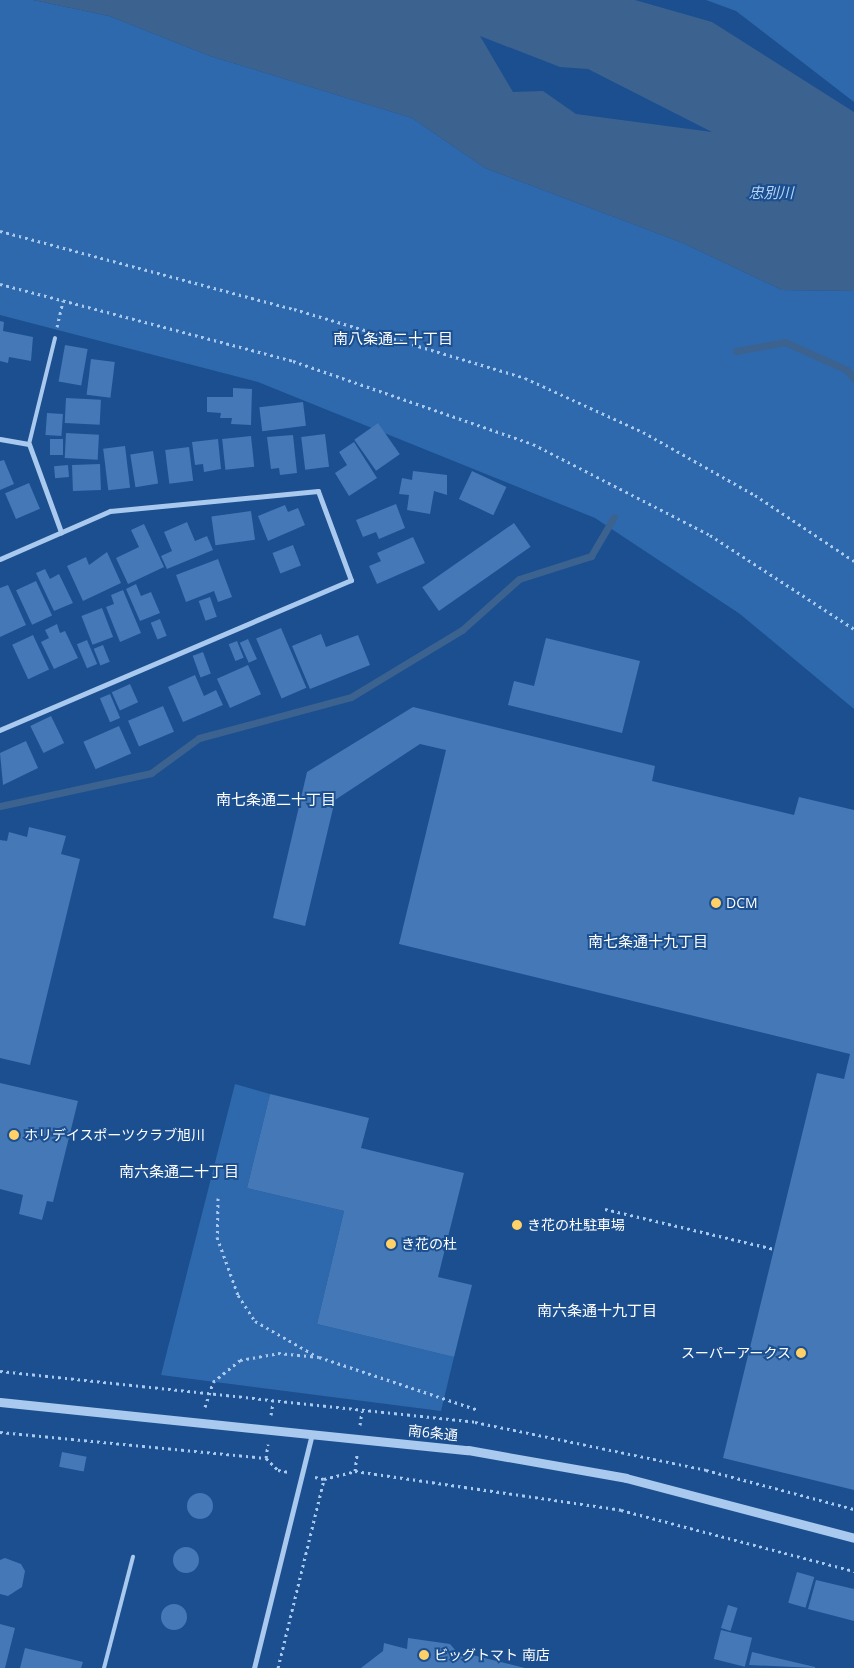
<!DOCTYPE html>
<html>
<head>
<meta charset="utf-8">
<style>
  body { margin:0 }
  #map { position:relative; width:854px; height:1668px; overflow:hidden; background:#1b4f8f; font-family:"Open Sans","Noto Sans JP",sans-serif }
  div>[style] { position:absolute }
  .green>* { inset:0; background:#2e69ad }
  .water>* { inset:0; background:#3c6290 }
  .stream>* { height:7px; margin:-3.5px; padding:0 3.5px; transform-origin:3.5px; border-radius:3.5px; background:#3c6290 }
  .building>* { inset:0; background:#4478b7; transform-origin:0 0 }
  .round { border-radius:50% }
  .path>* { height:3px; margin-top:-1.5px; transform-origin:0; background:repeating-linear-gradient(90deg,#a9c9ee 0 2.5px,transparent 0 6.5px) }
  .service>* { height:4px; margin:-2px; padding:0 2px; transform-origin:2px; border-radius:2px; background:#a9c9ee }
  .minor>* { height:5px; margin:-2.5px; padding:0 2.5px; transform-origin:2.5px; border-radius:2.5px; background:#a9c9ee }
  .tertiary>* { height:9px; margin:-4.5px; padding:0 4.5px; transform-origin:4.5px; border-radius:4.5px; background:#a9c9ee }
  .dots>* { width:14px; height:14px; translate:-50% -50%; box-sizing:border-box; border:2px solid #1b4f8f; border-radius:50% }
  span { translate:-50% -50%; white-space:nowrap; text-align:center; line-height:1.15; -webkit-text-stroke:4px #1b4f8f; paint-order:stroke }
  .poi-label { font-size:14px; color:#fff }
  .left { translate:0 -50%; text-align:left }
  .right { translate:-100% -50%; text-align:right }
  .street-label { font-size:14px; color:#fff }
  .water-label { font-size:15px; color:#b5d3f5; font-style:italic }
  .neighbourhood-label { font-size:15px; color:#fff }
</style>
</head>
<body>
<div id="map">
  <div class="green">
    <div style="clip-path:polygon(0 0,33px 0,109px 16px,210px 56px,412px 118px,485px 168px,683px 243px,782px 290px,854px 291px,854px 709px,740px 614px,595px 518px,258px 382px,0 315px)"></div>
    <div style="clip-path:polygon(706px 0,854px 0,854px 102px,736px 11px)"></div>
    <div style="clip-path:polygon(235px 1084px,270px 1094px,247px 1188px,344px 1211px,317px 1324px,454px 1357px,441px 1411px,161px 1375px)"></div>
  </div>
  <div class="water">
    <div style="clip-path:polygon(evenodd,33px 0,635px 0,712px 22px,854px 112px,854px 291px,782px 290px,683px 243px,485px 168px,412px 118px,210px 56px,109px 16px,33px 0,480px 36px,560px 67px,588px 69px,712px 132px,576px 114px,543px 91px,513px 92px,480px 36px)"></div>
  </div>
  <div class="stream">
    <div style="left:736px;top:351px;width:50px;rotate:-10.4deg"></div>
    <div style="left:785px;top:342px;width:68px;rotate:24.3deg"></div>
    <div style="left:847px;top:370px;width:11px;rotate:52deg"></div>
    <div style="left:0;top:806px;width:155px;rotate:-12.3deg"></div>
    <div style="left:151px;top:773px;width:59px;rotate:-36.1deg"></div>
    <div style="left:199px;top:738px;width:157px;rotate:-15.1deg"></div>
    <div style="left:351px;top:697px;width:130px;rotate:-31.1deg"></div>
    <div style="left:462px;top:630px;width:76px;rotate:-41.8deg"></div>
    <div style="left:519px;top:579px;width:76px;rotate:-17.7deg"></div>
    <div style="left:591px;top:556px;width:45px;rotate:-59.5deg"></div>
  </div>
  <div class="building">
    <div style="clip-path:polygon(0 321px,4px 322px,3px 331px,33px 337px,31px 361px,9px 357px,8px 363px,0 361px)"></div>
    <div style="left:65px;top:345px;width:23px;height:37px;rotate:10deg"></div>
    <div style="left:91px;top:359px;width:24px;height:36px;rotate:7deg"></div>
    <div style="clip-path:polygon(233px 388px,252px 389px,251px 425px,231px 424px,232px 418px,220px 418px,221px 413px,207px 412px,207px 397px,233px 397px)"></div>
    <div style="left:66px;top:398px;width:35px;height:25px;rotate:3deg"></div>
    <div style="left:303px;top:402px;width:24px;height:44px;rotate:83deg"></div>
    <div style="left:47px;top:413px;width:16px;height:22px;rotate:4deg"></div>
    <div style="left:378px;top:423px;width:38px;height:29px;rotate:55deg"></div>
    <div style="left:66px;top:433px;width:33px;height:25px;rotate:3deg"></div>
    <div style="left:325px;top:434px;width:33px;height:24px;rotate:83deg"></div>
    <div style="clip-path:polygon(293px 435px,297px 473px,280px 475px,279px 468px,271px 469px,267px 437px)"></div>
    <div style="left:251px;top:436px;width:31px;height:29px;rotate:84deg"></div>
    <div style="left:50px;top:439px;width:13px;height:16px"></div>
    <div style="clip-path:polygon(218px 439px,221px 469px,204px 472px,203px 464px,195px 465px,192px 442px)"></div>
    <div style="clip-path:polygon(354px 442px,377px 478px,349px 496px,335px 473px,347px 465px,339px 452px)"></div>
    <div style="left:125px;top:446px;width:42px;height:22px;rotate:83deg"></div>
    <div style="left:189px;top:447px;width:34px;height:24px;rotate:83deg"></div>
    <div style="left:153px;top:451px;width:33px;height:23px;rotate:81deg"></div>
    <div style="clip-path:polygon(4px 460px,14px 484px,0 490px,0 461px)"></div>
    <div style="left:100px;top:464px;width:26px;height:28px;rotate:88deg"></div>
    <div style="left:68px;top:465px;width:12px;height:14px;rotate:85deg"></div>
    <div style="clip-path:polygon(413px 471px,447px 475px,447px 495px,434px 491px,430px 514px,407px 510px,409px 495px,399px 494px,402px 478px,412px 480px)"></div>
    <div style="left:472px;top:471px;width:38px;height:31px;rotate:25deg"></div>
    <div style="left:29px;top:483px;width:28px;height:26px;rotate:67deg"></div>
    <div style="clip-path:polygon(396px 504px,405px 528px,379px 539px,376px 532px,363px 537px,356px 520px)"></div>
    <div style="clip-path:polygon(285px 505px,288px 512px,298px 508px,305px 525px,268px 541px,258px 516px)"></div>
    <div style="left:251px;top:511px;width:29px;height:40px;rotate:82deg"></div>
    <div style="clip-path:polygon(187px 522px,195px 541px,207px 536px,213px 550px,167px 569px,161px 556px,172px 551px,164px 532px)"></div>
    <div style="left:514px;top:523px;width:29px;height:112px;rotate:55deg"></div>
    <div style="clip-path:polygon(144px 524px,164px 567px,128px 584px,116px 558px,139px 547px,131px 530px)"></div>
    <div style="clip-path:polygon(413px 537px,425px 563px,377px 584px,369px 566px,381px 561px,377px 553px)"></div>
    <div style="left:293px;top:545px;width:22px;height:22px;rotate:69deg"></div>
    <div style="clip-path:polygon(107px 552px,121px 583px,83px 601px,67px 566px,86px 557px,89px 565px)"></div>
    <div style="clip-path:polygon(218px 559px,232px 597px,218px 602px,214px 591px,186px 602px,176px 575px)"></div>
    <div style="clip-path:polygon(45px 569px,50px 579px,59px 574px,73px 603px,54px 611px,36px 573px)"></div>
    <div style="left:36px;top:581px;width:38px;height:22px;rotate:65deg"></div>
    <div style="clip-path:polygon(136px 584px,141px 596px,151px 592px,160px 613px,140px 621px,126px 589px)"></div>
    <div style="clip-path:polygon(8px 585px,26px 625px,0 637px,0 588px)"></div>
    <div style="clip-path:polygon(123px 590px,141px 633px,120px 642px,106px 607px,114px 604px,111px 595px)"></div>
    <div style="left:210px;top:597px;width:21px;height:12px;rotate:71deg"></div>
    <div style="left:102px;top:608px;width:31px;height:22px;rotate:69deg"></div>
    <div style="left:160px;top:619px;width:18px;height:10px;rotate:68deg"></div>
    <div style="clip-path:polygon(57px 624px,60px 633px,65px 631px,78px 658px,54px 669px,41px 642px,49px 638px,45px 630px)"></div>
    <div style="left:281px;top:628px;width:65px;height:27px;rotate:67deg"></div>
    <div style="clip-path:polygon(321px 634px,326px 647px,358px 635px,370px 665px,310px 689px,292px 646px)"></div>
    <div style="left:33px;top:635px;width:38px;height:23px;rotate:65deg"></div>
    <div style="clip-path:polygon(546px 638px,640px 661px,622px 733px,508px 705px,514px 681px,534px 686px)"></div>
    <div style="left:248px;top:639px;width:22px;height:9px;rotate:66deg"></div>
    <div style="left:87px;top:640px;width:26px;height:11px;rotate:67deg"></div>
    <div style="left:237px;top:641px;width:18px;height:9px;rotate:68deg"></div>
    <div style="left:103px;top:645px;width:18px;height:10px;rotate:68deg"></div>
    <div style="left:203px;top:652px;width:23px;height:11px;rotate:70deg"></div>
    <div style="left:248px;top:665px;width:32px;height:34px;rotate:66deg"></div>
    <div style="clip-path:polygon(195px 675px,204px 696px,216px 690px,223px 705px,183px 722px,168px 687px)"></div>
    <div style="left:130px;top:684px;width:20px;height:20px;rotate:66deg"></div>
    <div style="left:110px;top:694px;width:26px;height:11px;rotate:67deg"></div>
    <div style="left:163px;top:706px;width:28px;height:38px;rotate:67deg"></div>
    <div style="clip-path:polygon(413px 707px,655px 766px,652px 781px,794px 815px,799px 797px,854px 810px,854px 1490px,723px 1458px,817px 1073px,844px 1079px,850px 1054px,399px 944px,446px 750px,420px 744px,335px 800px,305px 926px,273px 918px,307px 772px)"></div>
    <div style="left:51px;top:716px;width:30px;height:23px;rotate:64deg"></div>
    <div style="left:119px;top:726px;width:30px;height:39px;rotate:66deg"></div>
    <div style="clip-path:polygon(26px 741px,38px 768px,3px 785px,0 753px)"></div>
    <div style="clip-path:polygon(29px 827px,66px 836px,61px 854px,80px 859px,30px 1065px,0 1058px,0 840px,7px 841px,9px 832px,27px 837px)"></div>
    <div style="clip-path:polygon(0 1083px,78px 1101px,53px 1202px,47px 1201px,42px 1220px,19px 1214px,23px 1195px,0 1189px)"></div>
    <div style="clip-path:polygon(270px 1094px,369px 1118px,361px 1148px,464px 1173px,438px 1277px,472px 1285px,454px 1357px,317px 1324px,344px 1211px,247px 1188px)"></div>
    <div style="left:62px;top:1452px;width:25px;height:15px;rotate:11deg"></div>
    <div class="round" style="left:187px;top:1493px;width:26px;height:26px"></div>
    <div class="round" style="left:173px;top:1547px;width:26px;height:26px"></div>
    <div style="clip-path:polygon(5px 1558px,21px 1564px,25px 1571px,22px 1587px,8px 1596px,0 1594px,0 1560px)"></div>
    <div style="left:797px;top:1572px;width:18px;height:32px;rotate:16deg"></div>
    <div style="clip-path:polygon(816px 1580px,854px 1589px,854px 1621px,808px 1609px)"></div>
    <div class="round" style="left:161px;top:1604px;width:26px;height:26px"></div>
    <div style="left:728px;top:1605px;width:10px;height:24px;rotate:17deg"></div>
    <div style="clip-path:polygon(0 1624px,15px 1628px,5px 1668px,0 1668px)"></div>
    <div style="left:721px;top:1630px;width:32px;height:30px;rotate:14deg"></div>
    <div style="clip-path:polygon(408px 1638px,450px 1644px,456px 1651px,525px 1668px,361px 1668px,383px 1651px,384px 1643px,407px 1649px)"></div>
    <div style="clip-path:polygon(25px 1648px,83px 1662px,81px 1668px,20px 1668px)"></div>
    <div style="clip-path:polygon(752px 1652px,815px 1667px,815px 1668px,749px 1665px)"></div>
  </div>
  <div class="path">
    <div style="left:0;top:231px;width:304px;rotate:14.9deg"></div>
    <div style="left:294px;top:309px;width:241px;rotate:16.6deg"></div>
    <div style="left:525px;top:378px;width:130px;rotate:24.6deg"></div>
    <div style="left:643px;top:432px;width:129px;rotate:29.4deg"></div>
    <div style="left:755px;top:495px;width:119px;rotate:33.7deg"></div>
    <div style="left:0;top:284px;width:303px;rotate:14.7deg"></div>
    <div style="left:293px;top:361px;width:254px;rotate:19.1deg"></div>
    <div style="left:533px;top:444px;width:199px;rotate:27.2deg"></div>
    <div style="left:710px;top:535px;width:172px;rotate:33.1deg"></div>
    <div style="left:57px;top:327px;width:27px;rotate:-77deg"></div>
    <div style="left:218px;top:1198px;width:39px;rotate:91deg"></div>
    <div style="left:217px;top:1237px;width:62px;rotate:70.1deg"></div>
    <div style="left:238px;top:1295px;width:31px;rotate:57deg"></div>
    <div style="left:255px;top:1321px;width:70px;rotate:29.8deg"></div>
    <div style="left:605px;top:1209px;width:174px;rotate:13.3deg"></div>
    <div style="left:0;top:1371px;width:478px;rotate:6.1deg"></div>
    <div style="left:475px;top:1422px;width:236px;rotate:11.7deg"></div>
    <div style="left:706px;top:1470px;width:153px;rotate:14.8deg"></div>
    <div style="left:205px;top:1407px;width:26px;rotate:-72deg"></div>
    <div style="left:213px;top:1382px;width:35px;rotate:-39deg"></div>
    <div style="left:240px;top:1360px;width:39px;rotate:-10deg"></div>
    <div style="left:278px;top:1353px;width:41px;rotate:5.6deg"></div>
    <div style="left:319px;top:1357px;width:168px;rotate:18.4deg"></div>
    <div style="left:271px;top:1415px;width:13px;rotate:-81deg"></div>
    <div style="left:360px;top:1425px;width:14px;rotate:-82deg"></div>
    <div style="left:0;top:1432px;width:267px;rotate:5.6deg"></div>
    <div style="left:266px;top:1458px;width:17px;rotate:45deg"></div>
    <div style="left:278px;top:1470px;width:11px;rotate:10deg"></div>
    <div style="left:266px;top:1458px;width:14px;rotate:-82deg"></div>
    <div style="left:355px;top:1471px;width:17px;rotate:-83deg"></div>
    <div style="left:315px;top:1477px;width:9px;rotate:13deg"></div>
    <div style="left:324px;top:1479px;width:32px;rotate:-14deg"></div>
    <div style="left:355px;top:1471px;width:269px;rotate:8.3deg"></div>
    <div style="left:621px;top:1510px;width:241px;rotate:14.7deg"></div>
    <div style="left:278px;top:1668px;width:195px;rotate:-76.3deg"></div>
  </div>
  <div class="service">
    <div style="left:29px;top:444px;width:109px;rotate:-76.2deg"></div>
    <div style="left:104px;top:1668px;width:115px;rotate:-75.4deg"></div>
  </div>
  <div class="minor">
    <div style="left:0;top:439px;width:29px;rotate:10deg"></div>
    <div style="left:29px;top:444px;width:94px;rotate:70deg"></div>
    <div style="left:0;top:559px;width:120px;rotate:-23.6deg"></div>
    <div style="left:110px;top:511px;width:209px;rotate:-5.5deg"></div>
    <div style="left:318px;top:491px;width:95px;rotate:69.7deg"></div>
    <div style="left:351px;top:580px;width:382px;rotate:156.9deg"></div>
    <div style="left:254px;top:1668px;width:242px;rotate:-76.1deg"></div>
  </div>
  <div class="tertiary">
    <div style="left:0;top:1402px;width:470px;rotate:5.9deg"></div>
    <div style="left:468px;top:1450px;width:160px;rotate:10deg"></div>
    <div style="left:626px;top:1478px;width:236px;rotate:14.7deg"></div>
  </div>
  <div class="dots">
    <div style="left:716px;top:903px;background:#ffd166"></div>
    <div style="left:14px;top:1135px;background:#ffd166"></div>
    <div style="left:517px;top:1225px;background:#ffd166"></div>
    <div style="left:391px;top:1244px;background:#ffd166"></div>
    <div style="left:801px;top:1353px;background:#ffd166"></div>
    <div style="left:424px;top:1655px;background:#ffd166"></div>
  </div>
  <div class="poi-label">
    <span class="left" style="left:726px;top:903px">DCM</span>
    <span class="left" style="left:24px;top:1135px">ホリデイスポーツクラブ旭川</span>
    <span class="left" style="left:527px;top:1225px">き花の杜駐車場</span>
    <span class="left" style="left:401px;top:1244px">き花の杜</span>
    <span class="right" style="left:791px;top:1353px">スーパーアークス</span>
    <span class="left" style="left:434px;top:1655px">ビッグトマト 南店</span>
  </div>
  <div class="street-label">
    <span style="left:433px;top:1433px;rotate:6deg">南6条通</span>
  </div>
  <div class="water-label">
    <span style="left:771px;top:193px">忠別川</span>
  </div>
  <div class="neighbourhood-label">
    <span style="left:393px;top:339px">南八条通二十丁目</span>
    <span style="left:276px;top:800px">南七条通二十丁目</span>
    <span style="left:648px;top:942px">南七条通十九丁目</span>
    <span style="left:179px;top:1172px">南六条通二十丁目</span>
    <span style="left:597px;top:1311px">南六条通十九丁目</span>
  </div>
</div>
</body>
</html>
